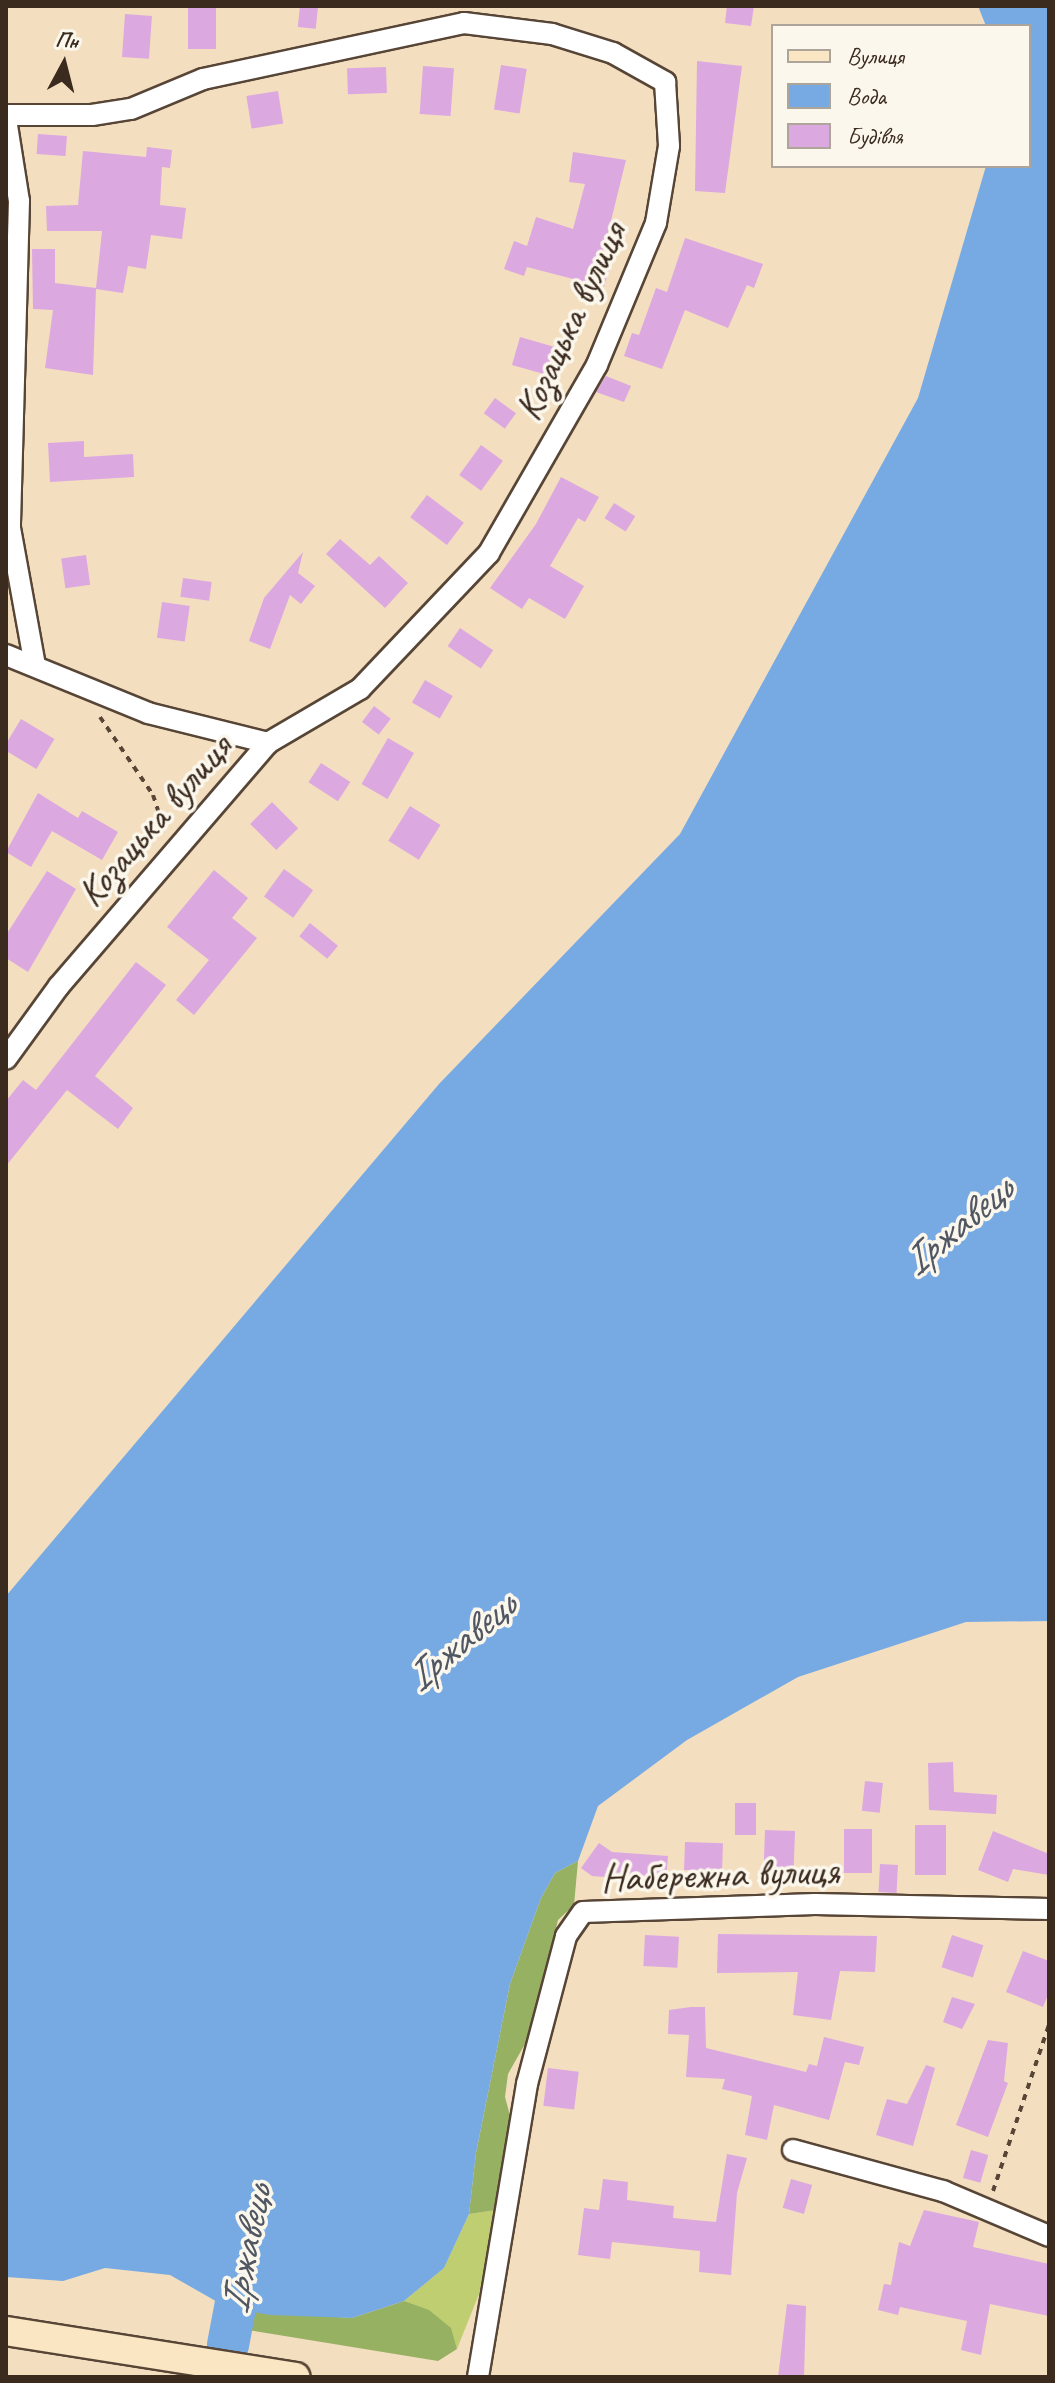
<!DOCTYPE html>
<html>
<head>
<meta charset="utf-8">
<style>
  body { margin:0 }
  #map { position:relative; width:1055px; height:2383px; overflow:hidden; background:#f3dec0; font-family:Caveat,sans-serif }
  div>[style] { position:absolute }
  .green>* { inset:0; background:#bfce70 }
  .forest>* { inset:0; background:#97b162 }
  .water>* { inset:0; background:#77aae3 }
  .river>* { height:42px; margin:-21px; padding:0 21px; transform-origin:21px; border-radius:21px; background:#77aae3 }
  .building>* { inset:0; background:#dca8e0; transform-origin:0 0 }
  .path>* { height:4px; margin-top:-2px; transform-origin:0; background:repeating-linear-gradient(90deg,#574536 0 6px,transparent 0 12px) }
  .roads { filter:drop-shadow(2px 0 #574536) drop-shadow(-2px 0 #574536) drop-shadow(0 2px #574536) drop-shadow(0 -2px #574536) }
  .street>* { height:20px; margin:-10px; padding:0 10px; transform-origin:10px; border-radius:10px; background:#fff }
  .secondary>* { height:28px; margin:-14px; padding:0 14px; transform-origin:14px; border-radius:14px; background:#fbe6c4 }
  span { translate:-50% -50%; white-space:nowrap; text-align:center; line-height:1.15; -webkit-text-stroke:7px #fbf7ec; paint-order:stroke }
  .street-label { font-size:40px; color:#3b2a1e }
  .water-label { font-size:42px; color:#505763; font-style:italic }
  .frame { position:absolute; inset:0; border:8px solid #3b2a1e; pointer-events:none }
  .legend { position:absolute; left:771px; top:24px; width:260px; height:144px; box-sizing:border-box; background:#fbf7ec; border:2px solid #aea59a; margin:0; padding:10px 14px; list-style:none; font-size:24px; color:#3b2a1e }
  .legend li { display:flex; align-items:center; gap:16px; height:40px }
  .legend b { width:40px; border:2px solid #aea59a }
  .north { position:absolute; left:24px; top:24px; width:80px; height:80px; -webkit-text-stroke:6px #fbf7ec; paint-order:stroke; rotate:7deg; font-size:22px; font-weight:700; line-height:32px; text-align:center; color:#3b2a1e }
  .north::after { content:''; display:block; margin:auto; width:28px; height:36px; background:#3b2a1e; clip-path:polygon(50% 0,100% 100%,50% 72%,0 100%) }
</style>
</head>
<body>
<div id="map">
  <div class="green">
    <div style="clip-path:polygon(496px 2210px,479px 2294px,457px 2349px,450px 2328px,404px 2301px,444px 2268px,469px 2214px)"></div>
  </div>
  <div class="forest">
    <div style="clip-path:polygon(578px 1861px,574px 1905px,558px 1920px,530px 2035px,508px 2074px,505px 2097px,512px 2123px,496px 2210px,469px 2214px,476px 2153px,510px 1984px,541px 1898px,555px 1873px)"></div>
    <div style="clip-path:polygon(404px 2301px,429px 2310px,451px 2328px,457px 2349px,438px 2361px,242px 2329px,239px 2321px,245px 2311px,352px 2318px)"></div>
  </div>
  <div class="water">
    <div style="clip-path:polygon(978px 6px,1049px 6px,1049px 1621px,966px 1622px,798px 1677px,687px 1740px,598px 1806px,578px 1861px,555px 1873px,541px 1898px,510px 1984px,476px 2153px,469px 2214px,444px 2268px,404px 2301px,352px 2318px,271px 2315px,228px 2308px,170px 2275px,105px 2268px,63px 2281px,6px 2277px,6px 1596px,439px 1084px,680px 834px,918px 398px,986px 166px,1029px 166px,1029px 26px,986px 26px)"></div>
  </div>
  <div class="river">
    <div style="left:228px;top:2345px;width:92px;rotate:-79.3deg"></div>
  </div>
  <div class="building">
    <div style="left:188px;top:6px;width:28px;height:43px"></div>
    <div style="left:300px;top:6px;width:18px;height:21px;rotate:6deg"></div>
    <div style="clip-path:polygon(727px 6px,754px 6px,751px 26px,725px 23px)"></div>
    <div style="left:125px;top:14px;width:27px;height:43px;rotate:4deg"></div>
    <div style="clip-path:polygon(697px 61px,742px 66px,725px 193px,695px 191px)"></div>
    <div style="left:501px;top:65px;width:26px;height:45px;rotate:9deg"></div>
    <div style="left:423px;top:66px;width:31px;height:48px;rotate:4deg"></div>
    <div style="left:386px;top:67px;width:26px;height:39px;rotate:88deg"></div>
    <div style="left:278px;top:91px;width:33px;height:32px;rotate:81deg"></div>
    <div style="left:38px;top:134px;width:29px;height:20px;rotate:4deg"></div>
    <div style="clip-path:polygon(147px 147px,172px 150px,170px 168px,162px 167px,160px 205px,186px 208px,182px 239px,151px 235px,146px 269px,128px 266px,123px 293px,96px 289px,93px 375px,45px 368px,53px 310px,33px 309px,32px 249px,55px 249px,55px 283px,96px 288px,102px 231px,47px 231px,46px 206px,78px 205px,83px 151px,146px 157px)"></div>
    <div style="clip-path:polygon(573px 152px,626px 160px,603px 253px,613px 255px,604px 287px,527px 267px,524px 276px,504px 269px,514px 241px,527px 246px,536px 217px,573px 229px,585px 184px,569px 182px)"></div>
    <div style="clip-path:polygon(685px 238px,763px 264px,754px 288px,747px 285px,728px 328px,685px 310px,662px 369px,624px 356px,632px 333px,639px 335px,656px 288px,667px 292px)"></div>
    <div style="left:520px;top:337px;width:47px;height:29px;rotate:16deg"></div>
    <div style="clip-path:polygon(606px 376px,631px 386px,624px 402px,596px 392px)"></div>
    <div style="left:495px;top:398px;width:26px;height:19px;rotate:36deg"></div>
    <div style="clip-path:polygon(84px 441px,84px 457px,133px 454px,134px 477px,50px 482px,48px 443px)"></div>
    <div style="left:481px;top:445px;width:27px;height:37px;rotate:36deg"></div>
    <div style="clip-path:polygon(561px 477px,599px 497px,585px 522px,578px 518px,550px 566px,584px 586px,565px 619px,529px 598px,522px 609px,490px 588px,536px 524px)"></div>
    <div style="left:427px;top:495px;width:46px;height:28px;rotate:37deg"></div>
    <div style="left:614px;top:503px;width:25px;height:18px;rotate:32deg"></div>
    <div style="clip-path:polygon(340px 539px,370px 565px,379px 556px,408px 583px,385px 608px,326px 554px)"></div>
    <div style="clip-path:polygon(303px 552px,298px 573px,315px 586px,301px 604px,290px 595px,270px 649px,249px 641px,264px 598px)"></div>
    <div style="left:86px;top:555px;width:30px;height:25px;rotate:82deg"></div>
    <div style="left:183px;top:578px;width:29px;height:19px;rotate:8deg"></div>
    <div style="left:162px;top:602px;width:28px;height:36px;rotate:8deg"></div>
    <div style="left:460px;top:628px;width:40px;height:22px;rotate:34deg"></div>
    <div style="left:425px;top:680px;width:32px;height:26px;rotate:30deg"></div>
    <div style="left:374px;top:706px;width:21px;height:20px;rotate:37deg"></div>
    <div style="left:21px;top:719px;width:39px;height:35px;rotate:31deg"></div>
    <div style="left:388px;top:738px;width:30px;height:53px;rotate:30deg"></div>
    <div style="left:321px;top:763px;width:35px;height:23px;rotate:33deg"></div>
    <div style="clip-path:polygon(38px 793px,78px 818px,82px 811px,118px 832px,102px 860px,52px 831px,31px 867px,6px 852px)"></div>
    <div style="left:272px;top:802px;width:37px;height:31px;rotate:45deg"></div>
    <div style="left:410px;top:806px;width:36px;height:41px;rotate:32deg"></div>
    <div style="left:284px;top:869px;width:36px;height:34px;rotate:36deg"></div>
    <div style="clip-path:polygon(214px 870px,248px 898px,232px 918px,257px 938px,194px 1015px,176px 1000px,209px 960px,167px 927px)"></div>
    <div style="clip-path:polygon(47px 871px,76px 889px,28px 972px,6px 958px,6px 935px)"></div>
    <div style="left:310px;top:923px;width:36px;height:17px;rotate:39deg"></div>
    <div style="clip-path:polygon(136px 962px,166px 985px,95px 1076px,133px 1108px,118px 1129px,67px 1090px,6px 1166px,6px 1101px,23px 1080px,36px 1090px)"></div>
    <div style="clip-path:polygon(953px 1762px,954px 1792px,997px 1795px,996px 1814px,929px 1810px,928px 1763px)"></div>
    <div style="left:865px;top:1781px;width:18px;height:30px;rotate:6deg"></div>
    <div style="left:735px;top:1803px;width:21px;height:32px"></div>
    <div style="left:915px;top:1825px;width:31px;height:50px"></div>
    <div style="left:844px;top:1829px;width:28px;height:44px"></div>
    <div style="left:765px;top:1830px;width:30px;height:44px;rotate:2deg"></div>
    <div style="clip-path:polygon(993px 1831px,1049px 1854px,1049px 1875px,1013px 1869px,1008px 1882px,978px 1870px)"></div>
    <div style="left:685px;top:1842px;width:38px;height:28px;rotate:2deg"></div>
    <div style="clip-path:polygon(599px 1843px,612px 1852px,668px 1856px,666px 1881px,592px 1876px,581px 1868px)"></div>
    <div style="left:880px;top:1864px;width:18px;height:28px;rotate:3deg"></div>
    <div style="clip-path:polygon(718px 1934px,877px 1936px,875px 1972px,840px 1971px,831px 2020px,793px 2015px,798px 1972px,717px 1973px)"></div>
    <div style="left:645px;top:1935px;width:34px;height:31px;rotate:3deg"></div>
    <div style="left:952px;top:1935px;width:33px;height:34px;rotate:18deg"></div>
    <div style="clip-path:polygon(1023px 1951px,1049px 1961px,1049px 1992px,1043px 2007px,1006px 1992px)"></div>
    <div style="clip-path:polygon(952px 1997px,975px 2004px,962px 2029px,943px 2022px)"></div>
    <div style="clip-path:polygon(691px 2007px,705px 2007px,706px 2048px,806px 2072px,809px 2064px,817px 2066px,824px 2037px,864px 2047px,859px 2065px,845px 2062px,829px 2120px,774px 2105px,767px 2140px,745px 2135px,752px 2096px,722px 2089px,725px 2079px,686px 2077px,689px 2035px,668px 2034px,669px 2010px)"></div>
    <div style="clip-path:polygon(988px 2040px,1008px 2043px,1004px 2081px,1008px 2083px,988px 2137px,956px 2125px)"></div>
    <div style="clip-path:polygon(926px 2065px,935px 2068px,913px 2146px,876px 2135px,887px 2099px,907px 2104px)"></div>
    <div style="left:548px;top:2068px;width:31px;height:38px;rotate:7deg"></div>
    <div style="left:971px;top:2150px;width:18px;height:29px;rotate:16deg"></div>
    <div style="clip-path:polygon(727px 2154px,747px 2158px,737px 2193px,731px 2275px,699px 2272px,700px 2251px,612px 2242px,610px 2259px,578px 2255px,584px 2208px,599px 2210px,603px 2179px,628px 2182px,627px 2200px,674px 2206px,673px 2218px,716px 2222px)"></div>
    <div style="left:791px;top:2179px;width:22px;height:30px;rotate:16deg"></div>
    <div style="clip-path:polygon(924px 2210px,979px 2222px,973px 2247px,1049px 2264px,1049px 2316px,990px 2304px,981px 2355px,961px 2350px,967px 2321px,900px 2307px,898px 2315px,878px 2310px,884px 2284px,891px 2285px,899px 2242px,910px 2246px)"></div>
    <div style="clip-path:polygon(787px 2304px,806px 2306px,804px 2377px,778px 2377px)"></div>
  </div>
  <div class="path">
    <div style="left:100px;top:717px;width:94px;rotate:55.8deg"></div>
    <div style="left:153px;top:795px;width:23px;rotate:72deg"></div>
    <div style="left:160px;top:817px;width:21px;rotate:95deg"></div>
    <div style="left:993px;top:2191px;width:175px;rotate:-71.4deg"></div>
  </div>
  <div class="roads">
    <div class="street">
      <div style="left:6px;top:115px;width:86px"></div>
      <div style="left:92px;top:115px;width:39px;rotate:-9deg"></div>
      <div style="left:131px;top:109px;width:78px;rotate:-22.6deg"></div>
      <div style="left:203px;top:79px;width:267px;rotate:-12.1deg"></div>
      <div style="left:464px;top:23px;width:89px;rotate:7.1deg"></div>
      <div style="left:552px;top:34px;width:64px;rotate:17.3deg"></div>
      <div style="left:613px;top:53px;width:60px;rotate:29.1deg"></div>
      <div style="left:665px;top:82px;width:64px;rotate:86.4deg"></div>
      <div style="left:669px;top:146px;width:78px;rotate:99.6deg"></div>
      <div style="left:656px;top:223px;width:154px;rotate:112.6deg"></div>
      <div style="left:597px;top:365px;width:217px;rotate:119.9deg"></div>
      <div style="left:489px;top:553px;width:187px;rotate:133.5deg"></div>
      <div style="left:360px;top:689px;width:107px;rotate:149.6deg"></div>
      <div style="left:268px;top:743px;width:321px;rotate:130.7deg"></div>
      <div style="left:59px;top:986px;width:90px;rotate:126deg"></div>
      <div style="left:6px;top:119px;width:83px;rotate:81deg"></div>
      <div style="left:19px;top:201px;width:327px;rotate:91.6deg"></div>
      <div style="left:10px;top:528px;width:140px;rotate:79.7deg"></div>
      <div style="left:6px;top:655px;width:153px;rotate:22.2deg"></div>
      <div style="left:148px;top:713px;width:124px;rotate:14deg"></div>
      <div style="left:793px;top:2150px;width:156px;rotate:15.3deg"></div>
      <div style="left:943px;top:2191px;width:115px;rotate:23deg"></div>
      <div style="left:478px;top:2377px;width:297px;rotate:-80.5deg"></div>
      <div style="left:527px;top:2084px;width:153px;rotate:-75.2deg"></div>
      <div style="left:566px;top:1936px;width:29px;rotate:-55deg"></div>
      <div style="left:583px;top:1912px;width:232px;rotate:-2deg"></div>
      <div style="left:815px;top:1904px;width:234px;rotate:1.2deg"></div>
    </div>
    <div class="secondary">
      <div style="left:6px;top:2331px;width:293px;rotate:9deg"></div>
    </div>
  </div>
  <div class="street-label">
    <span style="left:570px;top:321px;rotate:-65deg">Козацька вулиця</span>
    <span style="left:154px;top:820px;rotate:-49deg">Козацька вулиця</span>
    <span style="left:720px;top:1874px;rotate:-2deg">Набережна вулиця</span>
  </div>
  <div class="water-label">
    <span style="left:957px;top:1226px;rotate:-40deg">Іржавець</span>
    <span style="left:460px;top:1642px;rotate:-40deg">Іржавець</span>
    <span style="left:246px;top:2250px;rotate:-79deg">Іржавець</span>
  </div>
  <div class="frame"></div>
  <ul class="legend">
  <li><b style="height:10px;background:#fbe6c4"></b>Вулиця</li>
  <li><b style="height:22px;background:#77aae3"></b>Вода</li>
  <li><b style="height:22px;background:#dca8e0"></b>Будівля</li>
  </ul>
  <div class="north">Пн</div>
</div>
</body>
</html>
